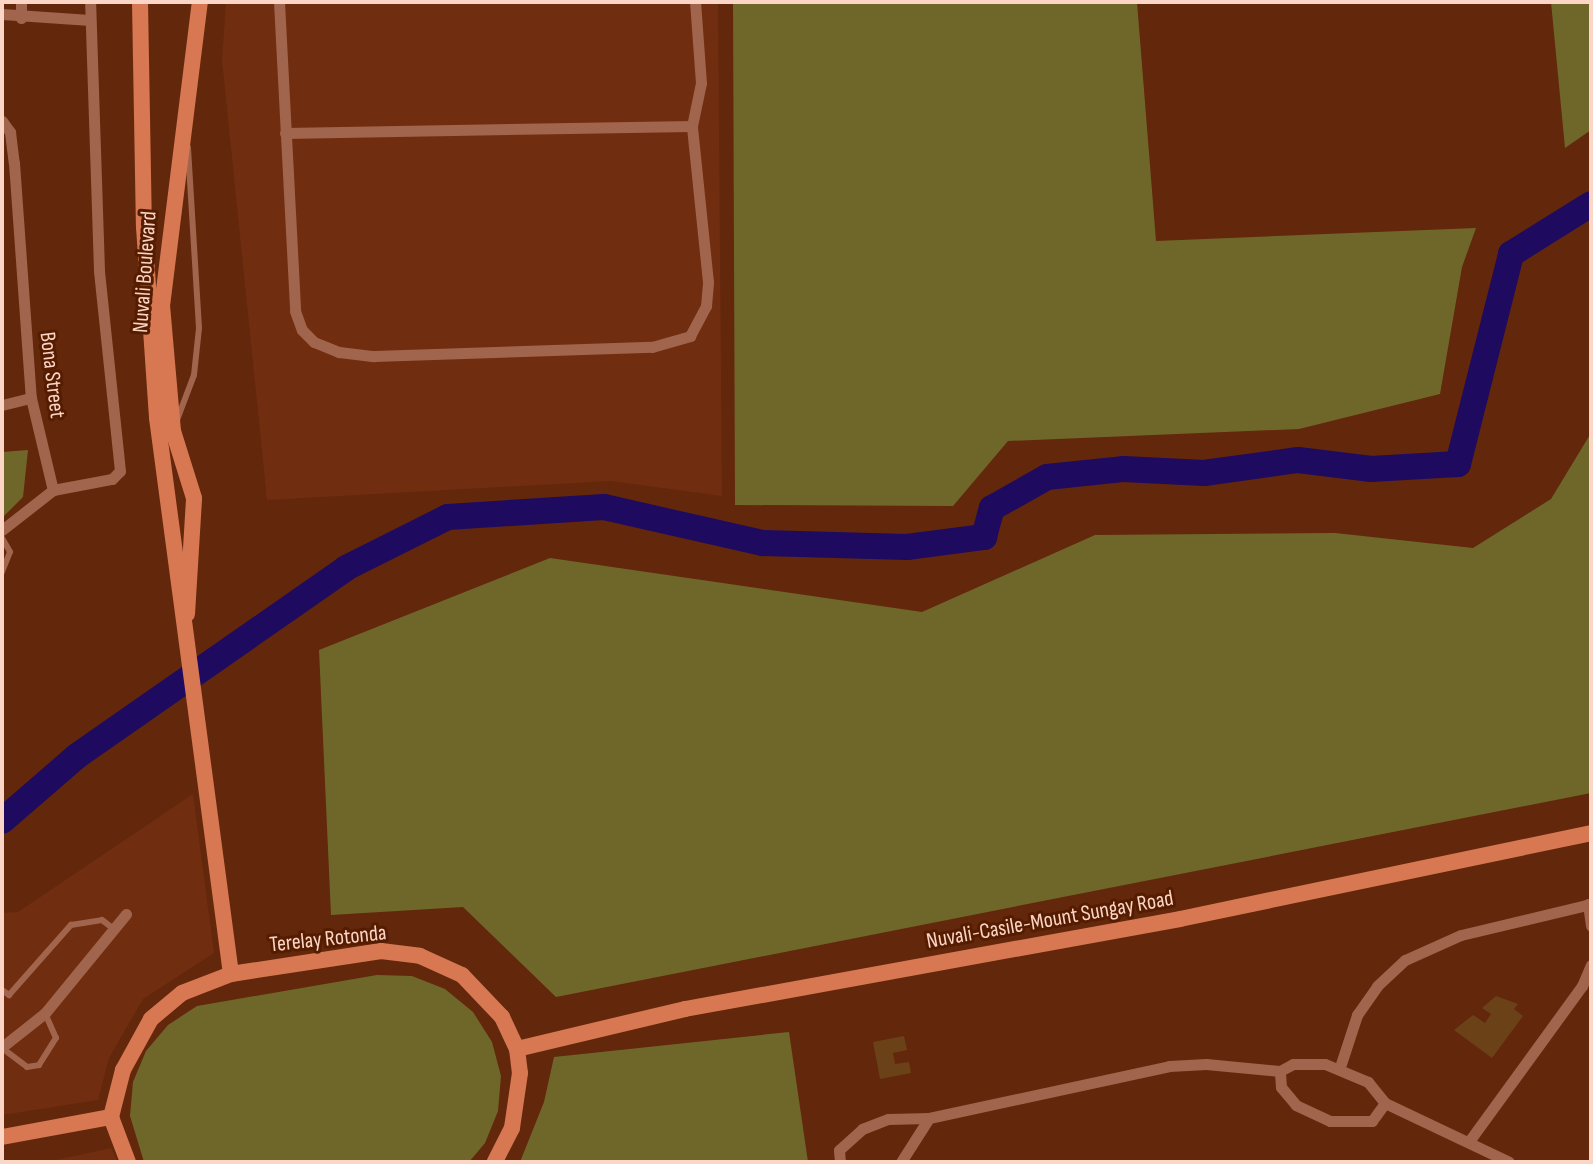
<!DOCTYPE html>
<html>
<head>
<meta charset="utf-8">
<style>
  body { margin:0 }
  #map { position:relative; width:1593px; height:1164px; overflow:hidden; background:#63270c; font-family:"Sofia Sans Condensed",sans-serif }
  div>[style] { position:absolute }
  .built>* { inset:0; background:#702d0f }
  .green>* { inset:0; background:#6f672a }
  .river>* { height:26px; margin:-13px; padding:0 13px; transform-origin:13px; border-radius:13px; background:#1e0b5f }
  .building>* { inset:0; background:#6b4118 }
  .lane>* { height:6px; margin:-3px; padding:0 3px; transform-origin:3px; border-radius:3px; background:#a1644c }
  .street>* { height:11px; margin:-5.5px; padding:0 5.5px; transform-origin:5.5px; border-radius:5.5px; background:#a1644c }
  .secondary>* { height:16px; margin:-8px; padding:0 8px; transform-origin:8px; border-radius:8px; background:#d87852 }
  span { translate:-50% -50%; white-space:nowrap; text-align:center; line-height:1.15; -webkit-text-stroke:6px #561c00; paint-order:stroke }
  .street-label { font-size:22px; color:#fbd5c6 }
  .frame { position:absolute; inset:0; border:4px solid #fbd5c6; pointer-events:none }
</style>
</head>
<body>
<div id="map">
  <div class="built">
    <div style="clip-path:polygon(226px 2px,718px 2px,722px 496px,611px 481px,267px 500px,222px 60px)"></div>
    <div style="clip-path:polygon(193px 794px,214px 953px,143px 999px,109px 1058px,98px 1100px,2px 1115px,2px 913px,18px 912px)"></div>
    <div style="clip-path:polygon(111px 1148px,118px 1162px,47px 1162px)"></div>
  </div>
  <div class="green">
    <div style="clip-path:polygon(733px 2px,1137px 2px,1156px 241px,1476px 228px,1462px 267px,1440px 394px,1299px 429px,1008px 441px,953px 506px,735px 505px)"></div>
    <div style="clip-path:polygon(1551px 2px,1591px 2px,1591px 130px,1565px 148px)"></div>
    <div style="clip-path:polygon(1591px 433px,1591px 793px,556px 997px,463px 907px,331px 915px,319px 650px,550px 558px,922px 612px,1095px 535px,1335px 533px,1473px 548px,1551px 499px)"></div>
    <div style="clip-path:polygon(28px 450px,23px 497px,2px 518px,2px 452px)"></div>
    <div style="clip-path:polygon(377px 975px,412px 976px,445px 989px,473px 1012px,492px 1042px,501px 1076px,498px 1111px,485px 1143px,469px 1162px,144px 1162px,130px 1116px,133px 1082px,146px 1051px,168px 1025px,197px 1006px)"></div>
    <div style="clip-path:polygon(789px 1032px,808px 1162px,520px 1162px,544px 1102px,554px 1057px)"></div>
  </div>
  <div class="river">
    <div style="left:2px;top:821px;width:99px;rotate:-40.9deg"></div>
    <div style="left:77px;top:756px;width:328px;rotate:-34.9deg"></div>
    <div style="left:346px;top:568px;width:114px;rotate:-26.6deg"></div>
    <div style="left:448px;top:517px;width:156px;rotate:-3.7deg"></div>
    <div style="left:604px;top:507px;width:163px;rotate:12.8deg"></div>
    <div style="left:763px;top:543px;width:144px;rotate:1.6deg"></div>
    <div style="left:907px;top:547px;width:78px;rotate:-7.4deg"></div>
    <div style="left:984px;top:537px;width:30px;rotate:-75deg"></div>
    <div style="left:992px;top:508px;width:63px;rotate:-29.4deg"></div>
    <div style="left:1047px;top:477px;width:76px;rotate:-6deg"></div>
    <div style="left:1123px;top:469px;width:81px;rotate:2.8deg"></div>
    <div style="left:1204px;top:473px;width:95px;rotate:-7.9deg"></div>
    <div style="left:1298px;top:460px;width:74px;rotate:7deg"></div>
    <div style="left:1371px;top:469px;width:87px;rotate:-3.3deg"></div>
    <div style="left:1458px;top:464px;width:217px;rotate:-75.8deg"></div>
    <div style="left:1511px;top:254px;width:94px;rotate:-32deg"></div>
  </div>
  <div class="building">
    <div style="clip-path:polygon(1496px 996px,1518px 1004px,1514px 1009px,1523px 1016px,1492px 1058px,1454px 1030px,1473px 1015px,1485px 1023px,1491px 1014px,1482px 1008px)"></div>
    <div style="clip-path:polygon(904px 1036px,907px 1050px,893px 1053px,895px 1064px,909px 1062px,911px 1073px,880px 1079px,873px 1042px)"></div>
  </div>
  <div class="lane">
    <div style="left:177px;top:420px;width:48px;rotate:-69.3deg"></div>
    <div style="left:194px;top:375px;width:47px;rotate:-83.9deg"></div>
    <div style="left:199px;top:328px;width:181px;rotate:-93.5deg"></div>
    <div style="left:2px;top:538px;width:16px;rotate:60deg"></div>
    <div style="left:10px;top:552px;width:22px;rotate:112deg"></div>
    <div style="left:2px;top:990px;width:9px;rotate:36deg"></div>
    <div style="left:9px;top:995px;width:94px;rotate:-48.5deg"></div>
    <div style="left:71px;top:925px;width:31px;rotate:-9deg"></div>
    <div style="left:102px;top:920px;width:15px;rotate:37deg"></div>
    <div style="left:2px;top:1048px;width:31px;rotate:37deg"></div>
    <div style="left:27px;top:1067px;width:12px;rotate:-9deg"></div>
    <div style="left:39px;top:1065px;width:32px;rotate:-58deg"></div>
    <div style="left:56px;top:1038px;width:27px;rotate:-114deg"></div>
  </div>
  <div class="street">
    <div style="left:21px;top:2px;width:16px;rotate:90deg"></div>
    <div style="left:279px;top:2px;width:309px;rotate:87deg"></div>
    <div style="left:295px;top:311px;width:20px;rotate:70deg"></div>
    <div style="left:302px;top:330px;width:17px;rotate:45deg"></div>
    <div style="left:314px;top:342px;width:27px;rotate:22deg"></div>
    <div style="left:339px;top:352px;width:35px;rotate:7deg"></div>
    <div style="left:374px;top:356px;width:278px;rotate:-1.9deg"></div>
    <div style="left:652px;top:347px;width:40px;rotate:-16deg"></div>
    <div style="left:690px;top:336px;width:34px;rotate:-62deg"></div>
    <div style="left:706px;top:306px;width:24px;rotate:-85deg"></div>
    <div style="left:708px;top:282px;width:157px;rotate:-95.9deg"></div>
    <div style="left:692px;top:126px;width:44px;rotate:-78.2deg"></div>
    <div style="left:701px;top:83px;width:81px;rotate:-94.2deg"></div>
    <div style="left:2px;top:14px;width:88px;rotate:3.9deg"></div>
    <div style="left:2px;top:121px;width:14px;rotate:54deg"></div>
    <div style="left:10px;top:132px;width:31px;rotate:83deg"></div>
    <div style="left:14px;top:163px;width:236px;rotate:85.9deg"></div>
    <div style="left:31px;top:398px;width:95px;rotate:76.6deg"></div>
    <div style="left:285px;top:133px;width:407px;rotate:-1deg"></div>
    <div style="left:2px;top:405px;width:30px;rotate:-14deg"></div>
    <div style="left:2px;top:530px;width:65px;rotate:-38.1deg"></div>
    <div style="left:53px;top:490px;width:60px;rotate:-10.6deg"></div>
    <div style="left:112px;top:479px;width:11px;rotate:-45deg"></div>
    <div style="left:120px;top:471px;width:202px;rotate:-96deg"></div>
    <div style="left:99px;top:270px;width:268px;rotate:-91.9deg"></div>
    <div style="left:1588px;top:904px;width:22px;rotate:82deg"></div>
    <div style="left:2px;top:1047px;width:55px;rotate:-38.3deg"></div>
    <div style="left:45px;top:1013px;width:128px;rotate:-50.7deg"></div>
    <div style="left:1340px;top:1067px;width:55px;rotate:-71.9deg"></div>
    <div style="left:1357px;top:1015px;width:35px;rotate:-55deg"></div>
    <div style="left:1377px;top:986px;width:38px;rotate:-43deg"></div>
    <div style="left:1405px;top:960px;width:61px;rotate:-24.1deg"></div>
    <div style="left:1461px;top:935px;width:134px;rotate:-13.4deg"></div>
    <div style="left:1385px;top:1103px;width:137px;rotate:25.4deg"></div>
    <div style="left:929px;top:1118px;width:246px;rotate:-12.2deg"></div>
    <div style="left:1169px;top:1066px;width:37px;rotate:-3deg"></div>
    <div style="left:1206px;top:1064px;width:74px;rotate:5.4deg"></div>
    <div style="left:1280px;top:1071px;width:15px;rotate:-28deg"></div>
    <div style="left:1293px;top:1064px;width:32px"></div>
    <div style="left:1325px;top:1064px;width:47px;rotate:22.7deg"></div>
    <div style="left:1368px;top:1082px;width:27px;rotate:51deg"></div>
    <div style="left:1385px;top:1103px;width:22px;rotate:126deg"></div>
    <div style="left:1372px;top:1121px;width:42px;rotate:180deg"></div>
    <div style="left:1330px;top:1121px;width:38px;rotate:-155deg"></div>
    <div style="left:1296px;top:1105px;width:23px;rotate:-130deg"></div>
    <div style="left:1281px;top:1087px;width:16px;rotate:-94deg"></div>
    <div style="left:1470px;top:1140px;width:190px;rotate:-54deg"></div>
    <div style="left:1582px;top:986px;width:23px;rotate:-67deg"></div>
    <div style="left:840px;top:1162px;width:12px;rotate:-95deg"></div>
    <div style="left:839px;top:1150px;width:31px;rotate:-42deg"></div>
    <div style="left:862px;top:1129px;width:28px;rotate:-21deg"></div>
    <div style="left:888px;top:1119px;width:41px;rotate:-1.4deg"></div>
    <div style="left:929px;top:1118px;width:52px;rotate:122.5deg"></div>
  </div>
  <div class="secondary">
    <div style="left:140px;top:2px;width:225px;rotate:89deg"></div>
    <div style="left:144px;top:227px;width:191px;rotate:86.1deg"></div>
    <div style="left:157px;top:418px;width:561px;rotate:82.42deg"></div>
    <div style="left:187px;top:614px;width:116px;rotate:-86.5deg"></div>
    <div style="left:194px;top:498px;width:70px;rotate:-107.4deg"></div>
    <div style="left:173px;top:431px;width:125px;rotate:-95deg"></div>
    <div style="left:162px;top:306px;width:306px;rotate:-82.9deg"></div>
    <div style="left:517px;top:1049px;width:173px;rotate:-13.4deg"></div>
    <div style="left:685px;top:1009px;width:503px;rotate:-10.3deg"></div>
    <div style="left:1180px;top:919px;width:420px;rotate:-11.8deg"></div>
    <div style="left:2px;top:1137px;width:111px;rotate:-10.4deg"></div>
    <div style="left:128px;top:1162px;width:48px;rotate:-110.7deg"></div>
    <div style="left:111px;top:1117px;width:49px;rotate:-75.7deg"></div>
    <div style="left:123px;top:1070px;width:58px;rotate:-61.2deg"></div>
    <div style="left:151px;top:1019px;width:40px;rotate:-40deg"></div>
    <div style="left:182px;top:993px;width:53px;rotate:-21.2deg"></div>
    <div style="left:231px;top:974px;width:152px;rotate:-8.7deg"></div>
    <div style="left:381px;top:951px;width:39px;rotate:7deg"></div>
    <div style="left:420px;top:956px;width:46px;rotate:24.3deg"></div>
    <div style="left:462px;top:975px;width:58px;rotate:46.4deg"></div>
    <div style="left:502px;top:1017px;width:35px;rotate:65deg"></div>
    <div style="left:517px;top:1049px;width:24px;rotate:83deg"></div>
    <div style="left:520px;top:1073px;width:56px;rotate:98.3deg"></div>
    <div style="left:512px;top:1128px;width:38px;rotate:117deg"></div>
  </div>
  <div class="street-label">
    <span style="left:145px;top:272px;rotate:-86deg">Nuvali Boulevard</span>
    <span style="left:52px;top:375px;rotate:83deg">Bona Street</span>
    <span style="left:1050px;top:920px;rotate:-10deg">Nuvali-Casile-Mount Sungay Road</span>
    <span style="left:328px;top:939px;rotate:-6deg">Terelay Rotonda</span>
  </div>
  <div class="frame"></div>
</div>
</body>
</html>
